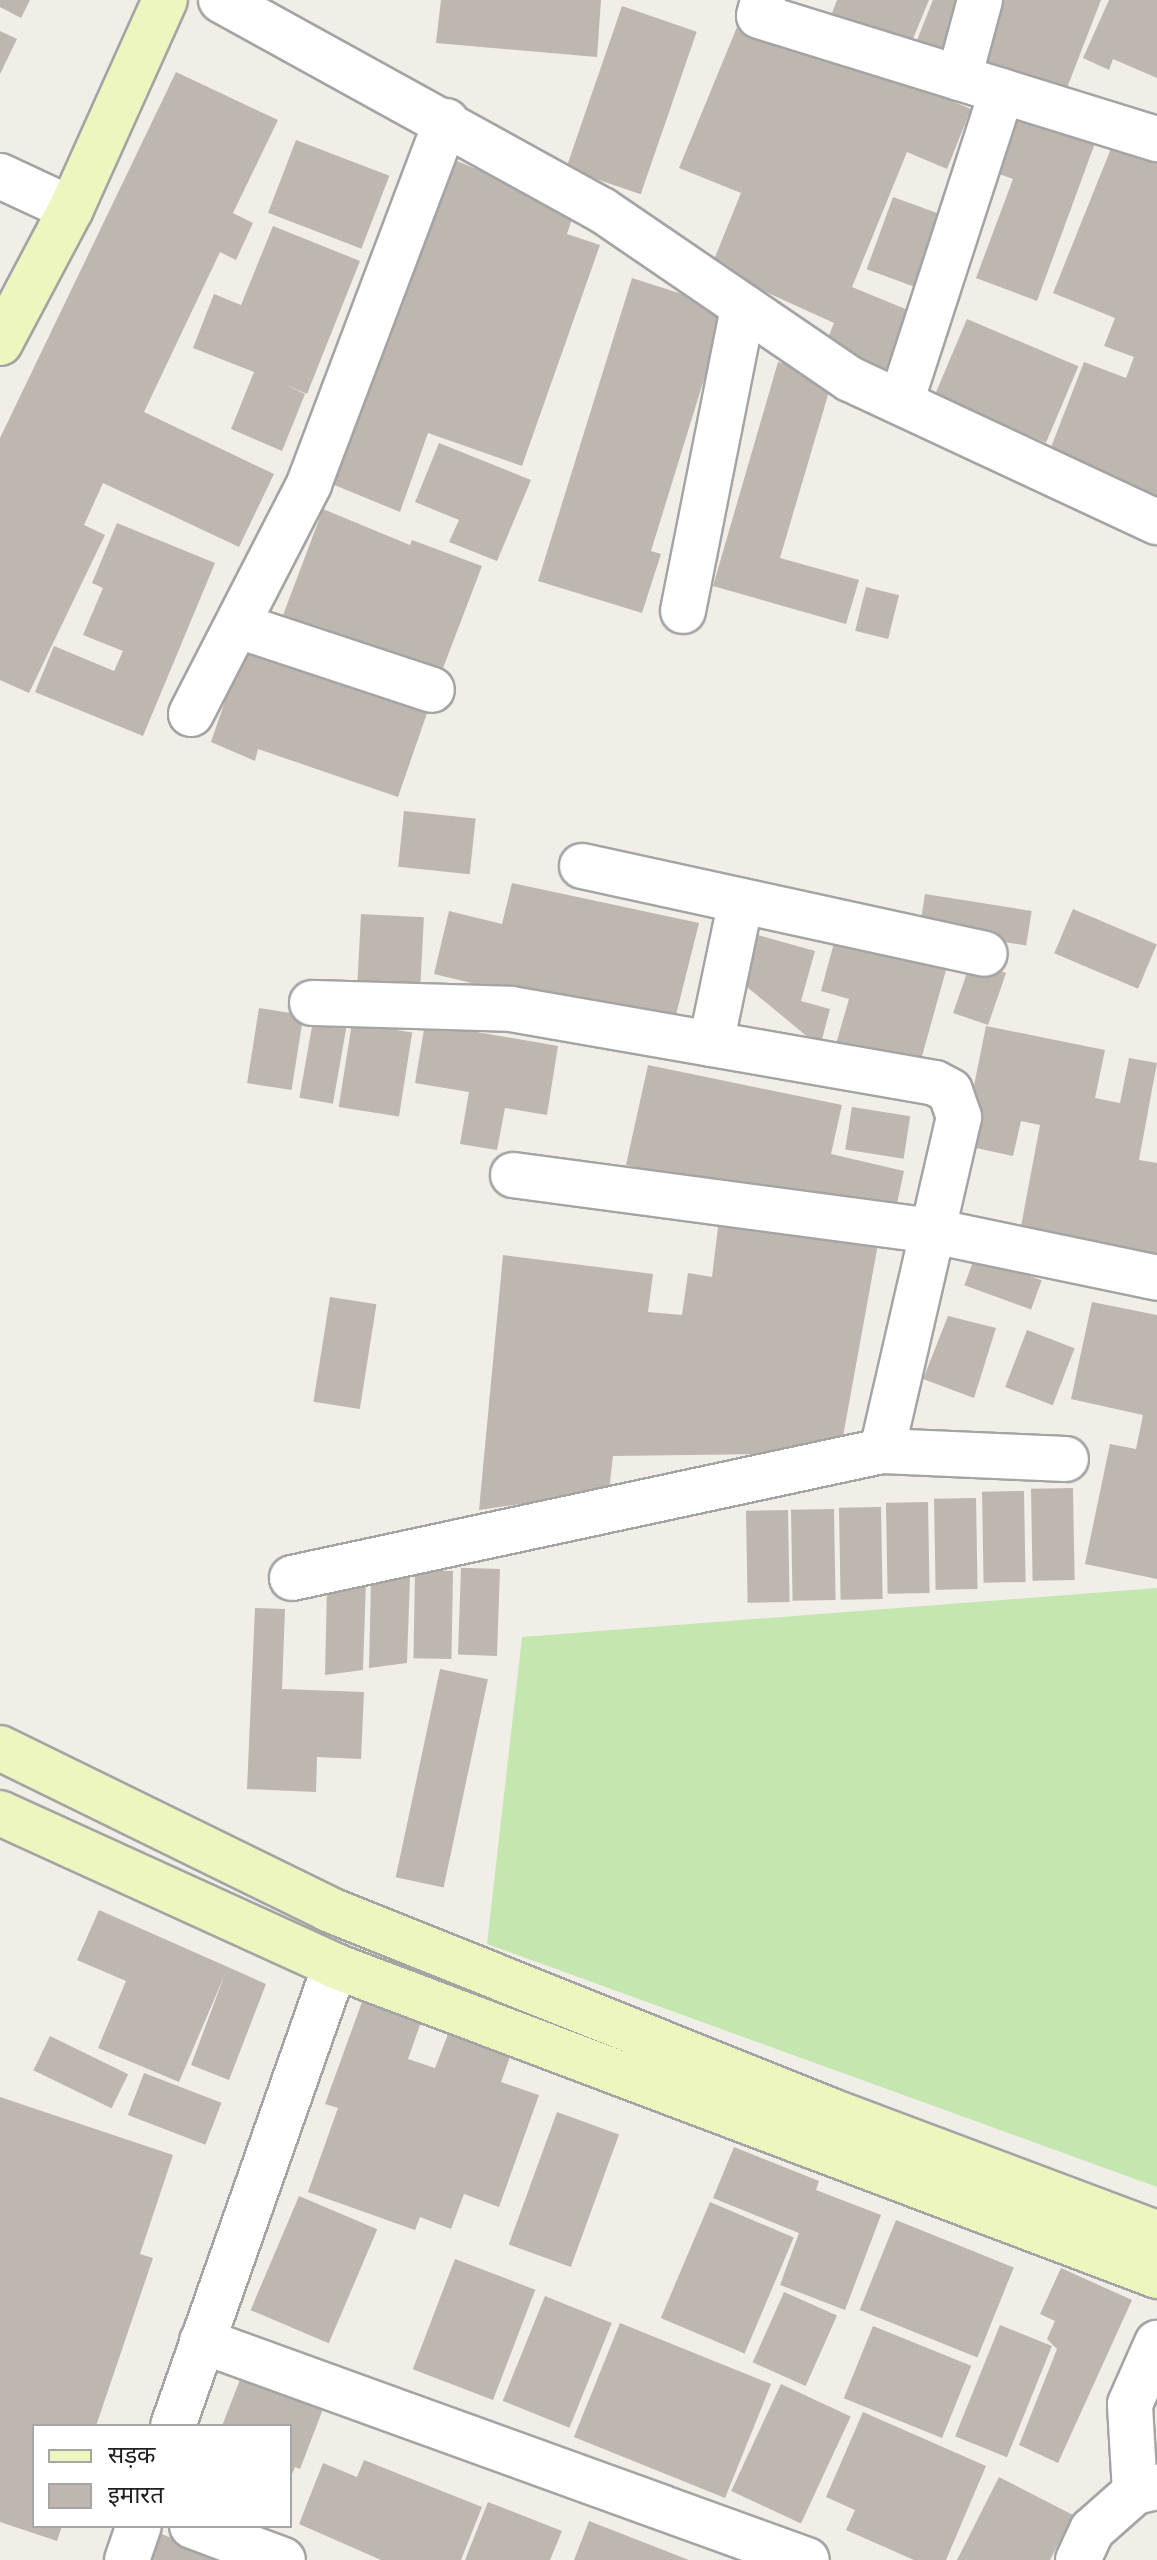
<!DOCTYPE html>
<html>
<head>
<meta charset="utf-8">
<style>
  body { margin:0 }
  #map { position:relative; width:1157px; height:2560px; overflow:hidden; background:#f0eee7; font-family:Raleway,"Noto Sans Devanagari",sans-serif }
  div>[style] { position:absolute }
  .grass>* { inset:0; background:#c4e7b0 }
  .building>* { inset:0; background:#bdb7b0; transform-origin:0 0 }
  .roads { filter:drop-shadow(2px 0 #a4a4a4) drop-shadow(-2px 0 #a4a4a4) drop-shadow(0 2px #a4a4a4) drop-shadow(0 -2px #a4a4a4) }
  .street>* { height:44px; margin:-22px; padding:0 22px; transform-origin:22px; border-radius:22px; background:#fff }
  .secondary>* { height:44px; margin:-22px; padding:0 22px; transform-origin:22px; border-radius:22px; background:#ecf6be }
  span { translate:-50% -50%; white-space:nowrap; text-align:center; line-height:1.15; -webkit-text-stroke:8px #fff; paint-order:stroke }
  .legend { position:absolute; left:32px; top:2424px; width:260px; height:104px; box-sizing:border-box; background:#fff; border:2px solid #a6a6a6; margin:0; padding:10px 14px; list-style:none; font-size:24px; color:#202020 }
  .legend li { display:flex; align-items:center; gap:16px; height:40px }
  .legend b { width:40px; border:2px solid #a6a6a6 }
</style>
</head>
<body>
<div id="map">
  <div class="grass">
    <div style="clip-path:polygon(1157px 1588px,1157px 2187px,487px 1944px,522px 1637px)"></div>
  </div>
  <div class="building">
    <div style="clip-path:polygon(0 0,30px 0,21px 18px,0 7px)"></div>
    <div style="clip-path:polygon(441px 0,601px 0,597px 57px,436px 43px)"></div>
    <div style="clip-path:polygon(837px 0,929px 0,910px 46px,832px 13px)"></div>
    <div style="clip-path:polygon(933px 0,969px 0,946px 57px,915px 45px)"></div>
    <div style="clip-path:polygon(994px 0,1101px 0,1065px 93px,972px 58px)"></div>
    <div style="clip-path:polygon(1109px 0,1157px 0,1157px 78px,1113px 59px,1109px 70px,1083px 58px)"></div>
    <div style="left:622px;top:6px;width:79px;height:172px;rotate:19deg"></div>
    <div style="clip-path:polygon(742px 15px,971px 109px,947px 169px,907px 152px,852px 287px,920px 315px,894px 376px,824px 348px,834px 323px,711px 267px,741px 193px,679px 168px)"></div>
    <div style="clip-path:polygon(0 31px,17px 39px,0 74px)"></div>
    <div style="clip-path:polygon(176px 72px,278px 120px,233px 213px,253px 223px,236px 260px,220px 252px,144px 412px,274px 474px,239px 547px,103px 483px,84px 525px,105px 535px,29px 693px,0 680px,0 438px)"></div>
    <div style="clip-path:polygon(1013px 103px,1098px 135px,1037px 301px,976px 278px,1013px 179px,988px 170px)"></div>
    <div style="clip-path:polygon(1118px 131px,1157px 147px,1157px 498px,1048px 455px,1084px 362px,1126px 378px,1134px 357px,1104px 346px,1115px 318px,1053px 293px)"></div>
    <div style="left:296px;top:140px;width:100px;height:78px;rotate:21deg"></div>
    <div style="clip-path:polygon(457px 161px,575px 210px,567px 234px,600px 245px,522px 466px,428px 433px,400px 512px,332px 484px)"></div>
    <div style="left:893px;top:197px;width:66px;height:77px;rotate:20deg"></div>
    <div style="clip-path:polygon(273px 226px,360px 261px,307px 394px,284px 384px,305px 394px,282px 451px,231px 429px,254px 372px,193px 348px,214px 294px,241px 305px)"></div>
    <div style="clip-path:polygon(632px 278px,726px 308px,651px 551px,661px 554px,642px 613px,538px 581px)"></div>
    <div style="left:967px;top:319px;width:121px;height:83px;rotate:23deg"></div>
    <div style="clip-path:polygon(778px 362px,833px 378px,780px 558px,859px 580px,846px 624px,713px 586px)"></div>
    <div style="clip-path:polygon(439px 443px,531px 480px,497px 561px,449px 542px,459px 520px,415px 502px)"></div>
    <div style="clip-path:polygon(323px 509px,410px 545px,412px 540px,482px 566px,440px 676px,282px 618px)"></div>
    <div style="clip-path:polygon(117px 523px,215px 563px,143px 736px,35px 692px,54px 646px,114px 671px,123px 651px,83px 635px,103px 588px,92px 583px)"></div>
    <div style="left:866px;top:587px;width:34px;height:45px;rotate:14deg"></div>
    <div style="clip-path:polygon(244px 645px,433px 696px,398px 797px,258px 749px,255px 761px,211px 742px)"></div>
    <div style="left:404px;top:811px;width:72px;height:56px;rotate:6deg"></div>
    <div style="clip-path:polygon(512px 883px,699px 923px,672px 1031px,434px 974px,449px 911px,502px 924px)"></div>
    <div style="left:925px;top:894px;width:108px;height:35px;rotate:9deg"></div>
    <div style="left:1073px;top:909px;width:91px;height:48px;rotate:23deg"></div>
    <div style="left:361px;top:914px;width:63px;height:73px;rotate:3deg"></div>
    <div style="clip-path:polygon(754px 934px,815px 951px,801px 1001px,830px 1009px,820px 1047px,741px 982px)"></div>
    <div style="clip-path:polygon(835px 939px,946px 970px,919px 1067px,836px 1044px,849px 999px,821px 991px)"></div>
    <div style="left:971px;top:961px;width:37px;height:55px;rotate:19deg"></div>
    <div style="left:259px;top:1008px;width:45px;height:76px;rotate:9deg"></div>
    <div style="left:314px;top:1015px;width:34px;height:84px;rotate:10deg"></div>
    <div style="left:352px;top:1023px;width:61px;height:85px;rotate:9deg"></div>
    <div style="clip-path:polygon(425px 1023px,558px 1046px,547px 1115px,505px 1108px,497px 1150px,460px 1144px,469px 1092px,415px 1083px)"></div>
    <div style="clip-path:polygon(986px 1026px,1105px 1050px,1095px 1098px,1120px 1103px,1129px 1058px,1157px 1063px,1139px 1160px,1157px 1163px,1157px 1264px,1019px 1237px,1040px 1125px,1021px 1121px,1013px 1156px,962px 1145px)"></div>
    <div style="clip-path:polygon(648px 1065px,842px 1105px,831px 1154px,904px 1171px,894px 1217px,751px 1194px,626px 1165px)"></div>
    <div style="left:852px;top:1107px;width:59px;height:43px;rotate:9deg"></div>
    <div style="clip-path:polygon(720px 1211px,878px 1244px,840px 1453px,613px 1456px,609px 1491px,479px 1510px,503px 1255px,653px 1274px,648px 1312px,682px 1315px,688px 1273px,712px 1277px)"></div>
    <div style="left:975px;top:1256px;width:71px;height:31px;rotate:20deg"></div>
    <div style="left:330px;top:1297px;width:47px;height:106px;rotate:9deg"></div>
    <div style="clip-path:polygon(1092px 1302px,1157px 1315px,1157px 1579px,1085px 1564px,1110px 1444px,1136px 1449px,1143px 1415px,1071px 1399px)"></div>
    <div style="clip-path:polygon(948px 1316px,996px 1328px,974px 1398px,923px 1379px)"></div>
    <div style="left:1027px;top:1330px;width:51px;height:61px;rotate:21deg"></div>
    <div style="left:1073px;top:1488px;width:92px;height:42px;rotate:89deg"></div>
    <div style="left:1024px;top:1491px;width:91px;height:42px;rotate:89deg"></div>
    <div style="left:976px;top:1498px;width:91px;height:42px;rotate:89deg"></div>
    <div style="left:928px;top:1502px;width:91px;height:42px;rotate:89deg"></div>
    <div style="left:881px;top:1507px;width:92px;height:42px;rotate:89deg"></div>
    <div style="left:834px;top:1509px;width:91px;height:43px;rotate:89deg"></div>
    <div style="left:788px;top:1510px;width:92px;height:42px;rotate:89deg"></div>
    <div style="left:500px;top:1569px;width:87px;height:39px;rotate:92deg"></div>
    <div style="left:453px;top:1571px;width:88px;height:38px;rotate:91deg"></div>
    <div style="clip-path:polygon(410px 1576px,407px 1663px,369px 1668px,371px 1580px)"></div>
    <div style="clip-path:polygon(366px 1582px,363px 1670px,325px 1675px,327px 1586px)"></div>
    <div style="clip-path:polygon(255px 1608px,285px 1609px,282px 1689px,364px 1692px,361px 1759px,317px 1757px,316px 1792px,247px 1789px)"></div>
    <div style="left:440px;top:1669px;width:49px;height:213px;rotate:12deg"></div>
    <div style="clip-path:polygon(99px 1910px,266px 1984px,229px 2080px,191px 2065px,225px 1974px,179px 2082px,98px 2048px,126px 1981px,77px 1960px)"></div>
    <div style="clip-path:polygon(362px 2002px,421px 2022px,408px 2059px,435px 2068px,450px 2029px,512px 2051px,501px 2082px,539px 2095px,499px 2207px,464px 2194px,451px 2229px,420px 2217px,415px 2230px,308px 2192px,338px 2108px,325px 2104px)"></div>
    <div style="left:50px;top:2036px;width:87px;height:38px;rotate:26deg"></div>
    <div style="left:144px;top:2073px;width:83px;height:45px;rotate:21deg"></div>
    <div style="clip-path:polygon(0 2097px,173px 2155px,140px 2254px,153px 2258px,96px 2426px,34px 2426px,34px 2526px,62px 2526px,57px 2541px,0 2522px)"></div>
    <div style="left:557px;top:2112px;width:66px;height:141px;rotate:20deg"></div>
    <div style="clip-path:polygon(734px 2147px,819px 2181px,816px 2190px,881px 2215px,845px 2310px,780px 2285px,799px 2233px,713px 2198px)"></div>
    <div style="left:299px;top:2196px;width:85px;height:124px;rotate:23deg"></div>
    <div style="left:710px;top:2202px;width:91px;height:126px;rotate:23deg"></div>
    <div style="left:896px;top:2220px;width:127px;height:97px;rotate:22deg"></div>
    <div style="left:455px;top:2259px;width:86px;height:118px;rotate:21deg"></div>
    <div style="clip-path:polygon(1061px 2268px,1132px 2300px,1058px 2463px,1019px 2445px,1057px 2349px,1047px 2339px,1055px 2321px,1040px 2314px)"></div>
    <div style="left:784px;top:2292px;width:58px;height:77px;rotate:24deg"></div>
    <div style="left:545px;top:2296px;width:72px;height:113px;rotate:22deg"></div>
    <div style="left:620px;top:2323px;width:163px;height:123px;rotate:22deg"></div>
    <div style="left:1000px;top:2325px;width:56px;height:120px;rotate:22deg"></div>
    <div style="left:873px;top:2326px;width:106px;height:78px;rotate:22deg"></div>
    <div style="clip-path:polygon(241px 2377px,323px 2409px,300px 2469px,295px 2467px,290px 2479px,290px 2426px,222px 2426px)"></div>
    <div style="left:781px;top:2384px;width:77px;height:118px;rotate:25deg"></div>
    <div style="clip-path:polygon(863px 2412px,986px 2466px,946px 2560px,914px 2560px,846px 2530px,855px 2510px,826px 2497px)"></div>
    <div style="clip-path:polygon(364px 2460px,482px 2507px,461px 2560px,381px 2560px,299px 2524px,323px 2463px,357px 2477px)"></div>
    <div style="clip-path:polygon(999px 2477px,1073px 2515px,1050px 2560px,957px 2560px)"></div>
    <div style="clip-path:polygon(488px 2502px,562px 2531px,550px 2560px,465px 2560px)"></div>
    <div style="clip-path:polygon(589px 2521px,689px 2560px,574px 2560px)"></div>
    <div style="clip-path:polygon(157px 2532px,225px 2560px,145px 2560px)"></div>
  </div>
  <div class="roads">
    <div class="street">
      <div style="left:221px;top:0;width:435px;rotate:28.9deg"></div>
      <div style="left:602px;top:210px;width:300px;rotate:34.3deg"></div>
      <div style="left:850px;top:379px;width:339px;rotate:25deg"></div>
      <div style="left:763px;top:0;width:16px;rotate:104deg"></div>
      <div style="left:759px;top:16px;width:417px;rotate:17.2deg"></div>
      <div style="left:959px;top:78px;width:81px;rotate:-74.9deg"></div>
      <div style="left:0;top:176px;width:78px;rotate:24.9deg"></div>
      <div style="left:901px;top:402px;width:327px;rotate:-72deg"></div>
      <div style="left:683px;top:611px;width:310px;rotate:-78.8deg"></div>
      <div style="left:239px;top:626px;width:203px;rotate:18.3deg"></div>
      <div style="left:191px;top:714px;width:259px;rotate:-62.8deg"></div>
      <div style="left:309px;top:484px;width:388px;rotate:-69.3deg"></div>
      <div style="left:582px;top:866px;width:412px;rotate:12.3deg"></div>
      <div style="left:312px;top:1003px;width:199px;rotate:1.7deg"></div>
      <div style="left:511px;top:1009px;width:430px;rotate:9.9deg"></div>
      <div style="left:935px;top:1083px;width:17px;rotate:28deg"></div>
      <div style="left:950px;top:1091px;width:28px;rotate:71deg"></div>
      <div style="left:959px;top:1117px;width:343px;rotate:103deg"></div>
      <div style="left:882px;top:1451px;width:184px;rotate:2.5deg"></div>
      <div style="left:711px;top:1044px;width:146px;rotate:-78.2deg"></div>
      <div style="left:513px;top:1175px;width:424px;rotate:7.6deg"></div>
      <div style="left:933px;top:1231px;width:229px;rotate:11.8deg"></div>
      <div style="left:292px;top:1578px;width:604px;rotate:-12.15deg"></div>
      <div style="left:202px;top:2341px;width:643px;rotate:19.9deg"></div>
      <div style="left:173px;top:2426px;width:488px;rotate:-70.6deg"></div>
      <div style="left:1135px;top:2492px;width:88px;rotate:-93.3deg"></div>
      <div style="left:1130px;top:2404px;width:67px;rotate:-66.1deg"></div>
      <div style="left:192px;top:2526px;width:97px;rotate:20.5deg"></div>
      <div style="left:127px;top:2560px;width:36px;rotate:-71deg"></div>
      <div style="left:1078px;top:2560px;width:33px;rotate:-65deg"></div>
      <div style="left:1092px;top:2530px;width:57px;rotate:-41.5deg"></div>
      <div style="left:1135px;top:2492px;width:23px;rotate:-13deg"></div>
    </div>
    <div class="secondary">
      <div style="left:0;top:343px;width:152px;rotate:-62.1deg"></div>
      <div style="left:71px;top:209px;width:229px;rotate:-65.8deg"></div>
      <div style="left:0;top:1748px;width:365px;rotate:26.1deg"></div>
      <div style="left:328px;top:1909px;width:540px;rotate:21.86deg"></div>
      <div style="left:829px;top:2110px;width:350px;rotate:20.6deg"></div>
      <div style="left:0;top:1813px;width:368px;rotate:24.5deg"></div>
      <div style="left:335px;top:1966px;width:879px;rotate:20.66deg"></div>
    </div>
  </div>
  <ul class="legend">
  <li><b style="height:10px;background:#ecf6be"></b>सड़क</li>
  <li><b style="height:22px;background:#bdb7b0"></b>इमारत</li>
  </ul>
</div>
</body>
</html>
